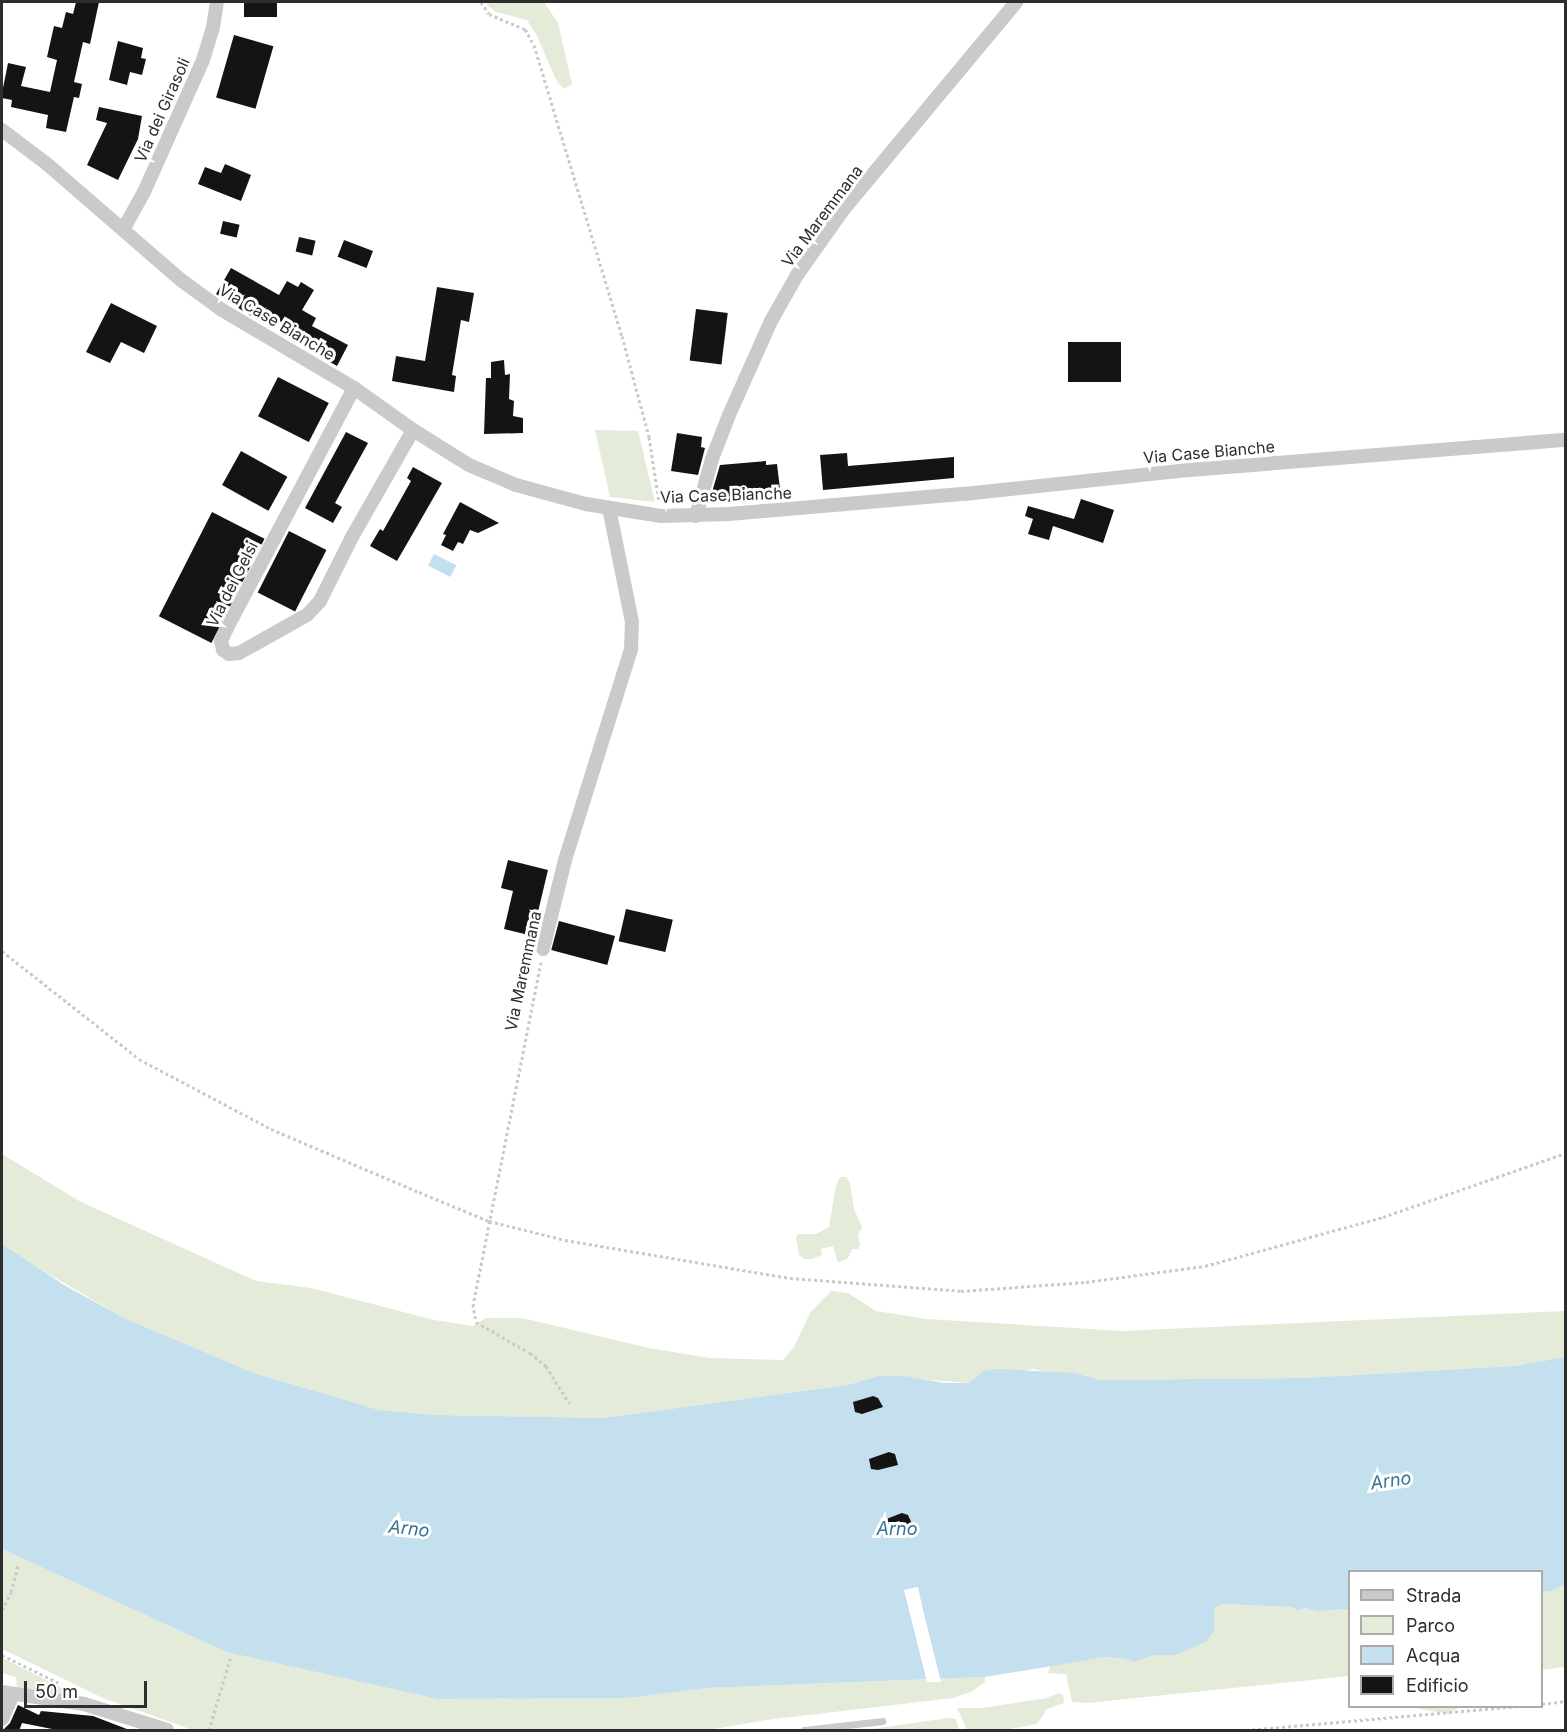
<!DOCTYPE html>
<html>
<head>
<meta charset="utf-8">
<style>
  body { margin:0 }
  #map { position:relative; width:1567px; height:1732px; overflow:hidden; background:#fff; font-family:Inter,sans-serif }
  div>[style] { position:absolute }
  .green>* { inset:0; background:#e4ebd9 }
  .water>* { inset:0; background:#c4dfed; transform-origin:0 0 }
  .pier>* { inset:0; background:#fff }
  .building>* { inset:0; background:#141414; transform-origin:0 0 }
  .path>* { height:3px; margin-top:-1.5px; transform-origin:0; background:repeating-linear-gradient(90deg,#cacaca 0 3px,transparent 0 6px) }
  .service>* { height:7px; margin:-3.5px; padding:0 3.5px; transform-origin:3.5px; border-radius:3.5px; background:#cacaca }
  .minor>* { height:14px; margin:-7px; padding:0 7px; transform-origin:7px; border-radius:7px; background:#cacaca }
  span { translate:-50% -50%; white-space:nowrap; text-align:center; line-height:1.15; -webkit-text-stroke:6px #fff; paint-order:stroke }
  .street-label { font-size:16px; color:#2d2d2d }
  .water-label { font-size:18px; color:#377493; font-style:italic }
  .frame { position:absolute; inset:0; border:3px solid #2d2d2d; pointer-events:none }
  .legend { position:absolute; left:1348px; top:1570px; width:195px; height:138px; box-sizing:border-box; background:#fff; border:2px solid #ababab; margin:0; padding:8px 10px; list-style:none; font-size:18px; color:#2d2d2d }
  .legend li { display:flex; align-items:center; gap:12px; height:30px }
  .legend b { width:30px; border:2px solid #ababab }
  .scale { position:absolute; left:24px; top:1681px; width:123px; height:27px; box-sizing:border-box; border:3px solid #2d2d2d; border-top:0; padding-left:8px; font-size:18px; line-height:21px; white-space:nowrap; color:#2d2d2d; -webkit-text-stroke:4px #fff; paint-order:stroke }
</style>
</head>
<body>
<div id="map">
  <div class="green">
    <div style="clip-path:polygon(487px 2px,544px 2px,558px 23px,572px 84px,564px 89px,557px 82px,537px 36px,527px 20px,496px 12px,487px 5px)"></div>
    <div style="clip-path:polygon(595px 430px,638px 431px,655px 502px,610px 497px)"></div>
    <div style="clip-path:polygon(2px 1154px,81px 1202px,256px 1281px,311px 1288px,434px 1320px,473px 1326px,486px 1318px,522px 1318px,649px 1348px,710px 1358px,783px 1360px,794px 1347px,810px 1313px,831px 1291px,848px 1293px,876px 1311px,927px 1319px,1122px 1331px,1565px 1311px,1565px 1357px,1514px 1366px,1303px 1378px,1101px 1380px,1075px 1373px,1058px 1374px,1033px 1369px,1014px 1372px,983px 1371px,969px 1383px,879px 1376px,847px 1385px,603px 1418px,436px 1415px,379px 1410px,251px 1372px,189px 1348px,126px 1319px,21px 1258px,2px 1244px)"></div>
    <div style="clip-path:polygon(840px 1177px,846px 1177px,850px 1183px,854px 1209px,862px 1227px,858px 1236px,860px 1244px,858px 1249px,852px 1249px,848px 1258px,838px 1263px,833px 1246px,821px 1249px,822px 1255px,812px 1259px,804px 1259px,799px 1255px,796px 1238px,798px 1234px,816px 1234px,829px 1227px,836px 1185px)"></div>
    <div style="clip-path:polygon(2px 1549px,226px 1652px,438px 1699px,628px 1698px,706px 1688px,985px 1677px,985px 1682px,971px 1692px,953px 1698px,766px 1720px,709px 1730px,193px 1730px,103px 1698px,2px 1649px)"></div>
    <div style="clip-path:polygon(1565px 1584px,1565px 1667px,1542px 1670px,1542px 1592px,1552px 1591px)"></div>
    <div style="clip-path:polygon(1223px 1604px,1291px 1607px,1298px 1611px,1305px 1608px,1318px 1611px,1349px 1609px,1349px 1676px,1087px 1703px,1072px 1702px,1066px 1674px,1048px 1673px,1050px 1666px,1106px 1657px,1125px 1659px,1134px 1662px,1155px 1655px,1175px 1655px,1214px 1631px,1213px 1607px)"></div>
    <div style="clip-path:polygon(2px 1658px,78px 1696px,17px 1687px,16px 1677px,2px 1673px)"></div>
    <div style="clip-path:polygon(1058px 1693px,1063px 1695px,1064px 1703px,1047px 1709px,1037px 1724px,1005px 1730px,967px 1730px,957px 1708px,981px 1708px,1047px 1698px)"></div>
    <div style="clip-path:polygon(1379px 1707px,1460px 1707px,1448px 1714px,1415px 1708px)"></div>
    <div style="clip-path:polygon(949px 1718px,956px 1719px,959px 1730px,863px 1730px)"></div>
  </div>
  <div class="water">
    <div style="left:434px;top:554px;width:25px;height:13px;rotate:27deg"></div>
    <div style="clip-path:polygon(2px 1244px,64px 1285px,126px 1319px,251px 1372px,379px 1410px,436px 1415px,603px 1418px,847px 1385px,879px 1376px,902px 1376px,945px 1383px,969px 1383px,983px 1371px,998px 1369px,1075px 1373px,1101px 1380px,1303px 1378px,1514px 1366px,1565px 1357px,1565px 1584px,1552px 1591px,1542px 1592px,1542px 1572px,1350px 1572px,1349px 1609px,1318px 1611px,1305px 1608px,1298px 1611px,1291px 1607px,1223px 1604px,1214px 1608px,1214px 1631px,1206px 1642px,1175px 1655px,1155px 1655px,1134px 1662px,1125px 1659px,1106px 1657px,985px 1677px,706px 1688px,628px 1698px,438px 1699px,226px 1652px,2px 1549px)"></div>
  </div>
  <div class="pier">
    <div style="clip-path:polygon(918px 1587px,923px 1610px,941px 1682px,927px 1682px,904px 1590px)"></div>
  </div>
  <div class="building">
    <div style="clip-path:polygon(76px 2px,99px 2px,90px 44px,83px 42px,74px 82px,82px 84px,79px 98px,74px 97px,66px 132px,46px 128px,48px 115px,11px 107px,12px 100px,2px 98px,2px 93px,8px 63px,26px 67px,21px 86px,50px 92px,57px 60px,47px 57px,54px 26px,62px 28px,66px 12px,73px 14px)"></div>
    <div style="left:244px;top:2px;width:33px;height:15px"></div>
    <div style="left:234px;top:35px;width:41px;height:65px;rotate:16deg"></div>
    <div style="clip-path:polygon(118px 41px,143px 48px,141px 58px,146px 59px,142px 75px,130px 72px,127px 85px,109px 80px)"></div>
    <div style="clip-path:polygon(99px 107px,142px 116px,138px 139px,118px 180px,87px 165px,107px 123px,96px 120px)"></div>
    <div style="clip-path:polygon(225px 164px,251px 175px,241px 201px,198px 184px,205px 167px,221px 173px)"></div>
    <div style="left:223px;top:221px;width:17px;height:13px;rotate:13deg"></div>
    <div style="left:299px;top:237px;width:17px;height:15px;rotate:13deg"></div>
    <div style="left:344px;top:240px;width:31px;height:18px;rotate:21deg"></div>
    <div style="clip-path:polygon(231px 268px,279px 295px,287px 281px,298px 287px,301px 282px,314px 290px,302px 310px,316px 318px,312px 326px,348px 345px,337px 366px,323px 358px,325px 354px,297px 339px,295px 343px,283px 335px,288px 326px,266px 313px,261px 322px,216px 294px)"></div>
    <div style="clip-path:polygon(437px 287px,474px 293px,469px 322px,461px 320px,452px 375px,456px 376px,454px 392px,392px 381px,396px 356px,425px 361px)"></div>
    <div style="clip-path:polygon(111px 303px,157px 326px,144px 353px,121px 342px,110px 363px,86px 352px)"></div>
    <div style="left:696px;top:309px;width:32px;height:52px;rotate:7deg"></div>
    <div style="left:1068px;top:342px;width:53px;height:40px"></div>
    <div style="clip-path:polygon(504px 360px,505px 375px,510px 374px,509px 399px,514px 401px,513px 416px,523px 418px,523px 433px,484px 434px,486px 378px,491px 378px,491px 362px)"></div>
    <div style="left:278px;top:377px;width:57px;height:44px;rotate:27deg"></div>
    <div style="clip-path:polygon(346px 432px,368px 443px,335px 503px,342px 507px,333px 523px,305px 508px)"></div>
    <div style="clip-path:polygon(677px 433px,702px 437px,701px 447px,705px 448px,698px 475px,671px 471px)"></div>
    <div style="left:241px;top:451px;width:53px;height:39px;rotate:29deg"></div>
    <div style="clip-path:polygon(847px 453px,848px 466px,954px 457px,954px 478px,823px 490px,820px 455px)"></div>
    <div style="clip-path:polygon(766px 461px,766px 465px,777px 464px,781px 497px,713px 503px,712px 492px,720px 465px)"></div>
    <div style="clip-path:polygon(413px 467px,442px 483px,397px 561px,370px 546px,380px 529px,383px 531px,411px 481px,407px 478px)"></div>
    <div style="clip-path:polygon(1081px 499px,1114px 510px,1103px 543px,1053px 526px,1049px 540px,1028px 534px,1033px 519px,1025px 516px,1028px 506px,1074px 519px)"></div>
    <div style="clip-path:polygon(460px 502px,499px 523px,478px 533px,470px 530px,463px 544px,458px 542px,453px 551px,441px 545px,446px 535px,443px 534px)"></div>
    <div style="left:212px;top:512px;width:59px;height:117px;rotate:27deg"></div>
    <div style="left:289px;top:531px;width:42px;height:69px;rotate:27deg"></div>
    <div style="clip-path:polygon(508px 860px,548px 870px,537px 916px,542px 917px,537px 937px,504px 929px,513px 891px,501px 888px)"></div>
    <div style="left:626px;top:909px;width:48px;height:33px;rotate:13deg"></div>
    <div style="left:559px;top:921px;width:58px;height:30px;rotate:15deg"></div>
    <div style="clip-path:polygon(873px 1396px,878px 1398px,883px 1407px,862px 1414px,855px 1412px,853px 1402px)"></div>
    <div style="clip-path:polygon(889px 1452px,895px 1454px,898px 1465px,878px 1470px,871px 1469px,869px 1459px)"></div>
    <div style="clip-path:polygon(902px 1513px,908px 1515px,912px 1524px,891px 1530px,884px 1529px,881px 1521px)"></div>
    <div style="clip-path:polygon(18px 1705px,39px 1715px,41px 1711px,93px 1716px,132px 1731px,62px 1731px,22px 1723px,19px 1731px,2px 1731px,10px 1723px)"></div>
  </div>
  <div class="path">
    <div style="left:481px;top:2px;width:14px;rotate:56deg"></div>
    <div style="left:489px;top:14px;width:39px;rotate:23deg"></div>
    <div style="left:525px;top:29px;width:18px;rotate:61deg"></div>
    <div style="left:534px;top:45px;width:304px;rotate:73.2deg"></div>
    <div style="left:622px;top:336px;width:105px;rotate:75deg"></div>
    <div style="left:649px;top:437px;width:66px;rotate:81.3deg"></div>
    <div style="left:2px;top:951px;width:174px;rotate:38.2deg"></div>
    <div style="left:139px;top:1059px;width:149px;rotate:27.9deg"></div>
    <div style="left:271px;top:1129px;width:161px;rotate:23.1deg"></div>
    <div style="left:419px;top:1192px;width:76px;rotate:22.5deg"></div>
    <div style="left:489px;top:1221px;width:78px;rotate:14deg"></div>
    <div style="left:565px;top:1240px;width:228px;rotate:9.6deg"></div>
    <div style="left:790px;top:1278px;width:171px;rotate:4.3deg"></div>
    <div style="left:961px;top:1291px;width:125px;rotate:-4.1deg"></div>
    <div style="left:1086px;top:1282px;width:120px;rotate:-7.7deg"></div>
    <div style="left:1205px;top:1266px;width:185px;rotate:-15.4deg"></div>
    <div style="left:1383px;top:1217px;width:194px;rotate:-19.3deg"></div>
    <div style="left:541px;top:962px;width:349px;rotate:101.2deg"></div>
    <div style="left:473px;top:1304px;width:18px;rotate:81deg"></div>
    <div style="left:476px;top:1322px;width:62px;rotate:29.9deg"></div>
    <div style="left:530px;top:1353px;width:21px;rotate:39deg"></div>
    <div style="left:546px;top:1366px;width:44px;rotate:58.1deg"></div>
    <div style="left:2px;top:1610px;width:20px;rotate:-63deg"></div>
    <div style="left:11px;top:1592px;width:30px;rotate:-75deg"></div>
    <div style="left:2px;top:1655px;width:66px;rotate:26.2deg"></div>
    <div style="left:1542px;top:1704px;width:24px;rotate:-7deg"></div>
    <div style="left:209px;top:1730px;width:77px;rotate:-73.4deg"></div>
    <div style="left:1246px;top:1730px;width:277px;rotate:-5deg"></div>
  </div>
  <div class="service">
    <div style="left:804px;top:1730px;width:79px;rotate:-6.6deg"></div>
  </div>
  <div class="minor">
    <div style="left:2px;top:130px;width:56px;rotate:37.1deg"></div>
    <div style="left:47px;top:164px;width:177px;rotate:40.9deg"></div>
    <div style="left:181px;top:280px;width:51px;rotate:36.2deg"></div>
    <div style="left:222px;top:310px;width:153px;rotate:30.6deg"></div>
    <div style="left:354px;top:388px;width:72px;rotate:35.4deg"></div>
    <div style="left:413px;top:430px;width:66px;rotate:32deg"></div>
    <div style="left:469px;top:465px;width:51px;rotate:23.1deg"></div>
    <div style="left:516px;top:485px;width:73px;rotate:15.2deg"></div>
    <div style="left:586px;top:504px;width:76px;rotate:9.1deg"></div>
    <div style="left:661px;top:516px;width:68px;rotate:-1.7deg"></div>
    <div style="left:729px;top:514px;width:236px;rotate:-4.9deg"></div>
    <div style="left:964px;top:494px;width:227px;rotate:-6.1deg"></div>
    <div style="left:1190px;top:470px;width:377px;rotate:-4.6deg"></div>
    <div style="left:124px;top:228px;width:41px;rotate:-60.9deg"></div>
    <div style="left:144px;top:192px;width:145px;rotate:-65.9deg"></div>
    <div style="left:203px;top:60px;width:34px;rotate:-73deg"></div>
    <div style="left:213px;top:27px;width:25px;rotate:-81deg"></div>
    <div style="left:354px;top:388px;width:272px;rotate:117.9deg"></div>
    <div style="left:227px;top:628px;width:14px;rotate:115deg"></div>
    <div style="left:221px;top:641px;width:9px;rotate:77deg"></div>
    <div style="left:223px;top:650px;width:7px;rotate:34deg"></div>
    <div style="left:229px;top:654px;width:10px;rotate:-6deg"></div>
    <div style="left:239px;top:653px;width:78px;rotate:-29.2deg"></div>
    <div style="left:307px;top:615px;width:19px;rotate:-47deg"></div>
    <div style="left:320px;top:601px;width:72px;rotate:-63.4deg"></div>
    <div style="left:352px;top:537px;width:123px;rotate:-60.3deg"></div>
    <div style="left:696px;top:516px;width:59px;rotate:-74.3deg"></div>
    <div style="left:712px;top:459px;width:47px;rotate:-68.9deg"></div>
    <div style="left:729px;top:415px;width:103px;rotate:-65.9deg"></div>
    <div style="left:771px;top:321px;width:53px;rotate:-60.5deg"></div>
    <div style="left:797px;top:275px;width:80px;rotate:-54.7deg"></div>
    <div style="left:843px;top:210px;width:271px;rotate:-50.2deg"></div>
    <div style="left:543px;top:949px;width:92px;rotate:-76.1deg"></div>
    <div style="left:565px;top:860px;width:221px;rotate:-72.6deg"></div>
    <div style="left:631px;top:649px;width:27px;rotate:-88deg"></div>
    <div style="left:632px;top:622px;width:116px;rotate:-101.4deg"></div>
    <div style="left:2px;top:1692px;width:83px;rotate:8.3deg"></div>
    <div style="left:84px;top:1704px;width:87px;rotate:17.4deg"></div>
    <div style="left:2px;top:1719px;width:27px;rotate:-66deg"></div>
  </div>
  <div class="street-label">
    <span style="left:162px;top:110px;rotate:-66deg">Via dei Girasoli</span>
    <span style="left:822px;top:216px;rotate:-53deg">Via Maremmana</span>
    <span style="left:277px;top:322px;rotate:31deg">Via Case Bianche</span>
    <span style="left:1209px;top:452px;rotate:-5deg">Via Case Bianche</span>
    <span style="left:726px;top:495px;rotate:-2deg">Via Case Bianche</span>
    <span style="left:232px;top:584px;rotate:-63deg">Via dei Gelsi</span>
    <span style="left:523px;top:971px;rotate:-78deg">Via Maremmana</span>
  </div>
  <div class="water-label">
    <span style="left:1391px;top:1481px;rotate:-8deg">Arno</span>
    <span style="left:409px;top:1529px;rotate:6deg">Arno</span>
    <span style="left:897px;top:1529px">Arno</span>
  </div>
  <div class="frame"></div>
  <ul class="legend">
  <li><b style="height:8px;background:#cacaca"></b>Strada</li>
  <li><b style="height:16px;background:#e4ebd9"></b>Parco</li>
  <li><b style="height:16px;background:#c4dfed"></b>Acqua</li>
  <li><b style="height:16px;background:#141414"></b>Edificio</li>
  </ul>
  <div class="scale">50 m</div>
</div>
</body>
</html>
